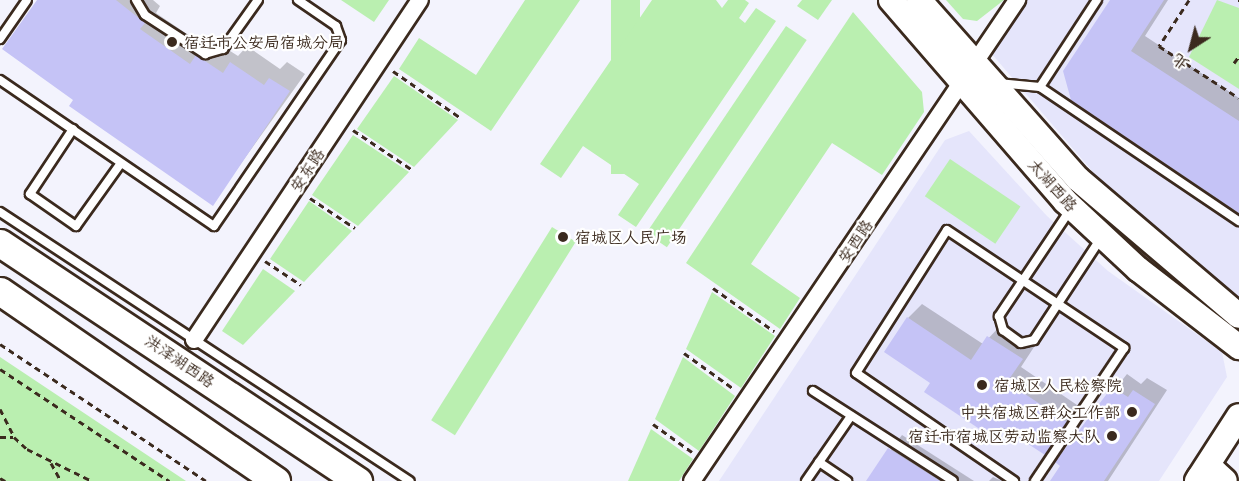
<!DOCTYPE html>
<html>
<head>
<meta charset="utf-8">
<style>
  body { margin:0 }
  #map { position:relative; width:1239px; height:481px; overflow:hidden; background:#f3f3fd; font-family:Delius,"LXGW WenKai TC",sans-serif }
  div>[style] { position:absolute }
  .built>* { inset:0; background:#e5e5fb }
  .green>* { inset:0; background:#baefb0; transform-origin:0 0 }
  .shadow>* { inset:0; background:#0003 }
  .building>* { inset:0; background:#c5c3f6 }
  .path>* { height:3px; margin-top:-1.5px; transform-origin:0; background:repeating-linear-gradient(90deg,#3b2a1e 0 6px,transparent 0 10.5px) }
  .roads { filter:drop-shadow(2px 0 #3b2a1e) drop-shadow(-2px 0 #3b2a1e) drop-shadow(0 2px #3b2a1e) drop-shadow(0 -2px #3b2a1e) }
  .lane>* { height:8px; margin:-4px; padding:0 4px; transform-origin:4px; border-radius:4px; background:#fff }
  .street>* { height:16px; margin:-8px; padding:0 8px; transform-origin:8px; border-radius:8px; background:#fff }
  .secondary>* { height:24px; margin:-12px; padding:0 12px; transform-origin:12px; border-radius:12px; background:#fff }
  .primary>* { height:27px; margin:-13.5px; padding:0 13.5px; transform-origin:13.5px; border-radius:13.5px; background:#fff }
  .dots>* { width:16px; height:16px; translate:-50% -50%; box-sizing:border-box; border:3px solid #fff; border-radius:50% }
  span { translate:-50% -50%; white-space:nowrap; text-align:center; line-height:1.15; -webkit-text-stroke:4.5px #fff; paint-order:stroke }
  .poi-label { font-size:16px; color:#3b2a1e }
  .left { translate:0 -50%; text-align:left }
  .right { translate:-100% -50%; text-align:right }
  .street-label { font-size:16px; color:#3b2a1e }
  .north { position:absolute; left:1161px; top:18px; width:60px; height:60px; -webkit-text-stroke:4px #fff; paint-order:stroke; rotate:216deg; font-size:16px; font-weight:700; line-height:24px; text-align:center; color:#3b2a1e }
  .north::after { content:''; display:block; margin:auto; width:21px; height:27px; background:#3b2a1e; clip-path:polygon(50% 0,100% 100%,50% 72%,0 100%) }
</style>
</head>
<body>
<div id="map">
  <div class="built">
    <div style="clip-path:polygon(1027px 0,1239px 0,1239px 298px,1099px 179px,991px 53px)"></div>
    <div style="clip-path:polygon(969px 131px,1047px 216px,1108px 271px,1222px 352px,1227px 377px,1159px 481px,719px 481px,945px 140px)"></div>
  </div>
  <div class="green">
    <div style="clip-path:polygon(341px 0,389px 0,374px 22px)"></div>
    <div style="clip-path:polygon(525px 0,580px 0,491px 131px,399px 69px,419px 38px,476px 75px)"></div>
    <div style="left:611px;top:0;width:29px;height:174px"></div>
    <div style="clip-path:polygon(652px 0,716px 0,722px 8px,728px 0,745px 0,749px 3px,739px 18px,745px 23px,756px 8px,776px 21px,636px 227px,618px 215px,639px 184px,583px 146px,561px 178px,540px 164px)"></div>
    <div style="clip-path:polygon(802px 0,832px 0,818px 20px,797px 6px)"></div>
    <div style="clip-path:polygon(946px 0,1004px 0,977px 21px,963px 19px)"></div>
    <div style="clip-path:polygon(1217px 0,1239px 8px,1239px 89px,1189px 57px)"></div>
    <div style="clip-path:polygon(853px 12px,922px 92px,924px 112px,882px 175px,832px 143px,751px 264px,800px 298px,780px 329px,686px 263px)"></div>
    <div style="left:786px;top:26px;width:25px;height:250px;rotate:34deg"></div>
    <div style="clip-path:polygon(394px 76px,458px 120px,414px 167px,357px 129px)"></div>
    <div style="clip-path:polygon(353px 135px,409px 172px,358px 226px,312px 195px)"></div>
    <div style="left:950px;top:159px;width:85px;height:45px;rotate:34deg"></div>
    <div style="clip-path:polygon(309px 201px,352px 231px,304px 282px,270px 259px)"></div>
    <div style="left:552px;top:227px;width:28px;height:228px;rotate:32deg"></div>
    <div style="clip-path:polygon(263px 269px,295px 291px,243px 345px,222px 331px)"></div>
    <div style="clip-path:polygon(712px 292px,775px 336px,741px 388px,686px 349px)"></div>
    <div style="clip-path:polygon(0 357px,186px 481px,0 481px)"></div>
    <div style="clip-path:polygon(683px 357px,735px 396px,699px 451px,655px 419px)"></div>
    <div style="clip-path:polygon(651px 429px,693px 459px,679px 481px,628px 481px)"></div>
  </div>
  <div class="shadow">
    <div style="clip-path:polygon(39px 0,153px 0,160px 6px,156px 13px,206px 47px,213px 40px,238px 56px,247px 46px,280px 69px,287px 62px,305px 74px,212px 204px,75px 100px)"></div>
    <div style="clip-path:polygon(1112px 0,1168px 0,1145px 36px,1239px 98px,1239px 214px,1072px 99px)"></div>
    <div style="clip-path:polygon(922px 304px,983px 344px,1003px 323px,1036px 344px,1021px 367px,1080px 407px,1044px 453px,1006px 428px,996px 438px,932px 382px,908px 318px)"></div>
    <div style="clip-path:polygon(1127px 374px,1141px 384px,1147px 378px,1167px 390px,1108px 481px,1052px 481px,1062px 465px,1057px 462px)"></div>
    <div style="clip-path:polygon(902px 435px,974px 481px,868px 481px)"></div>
    <div style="clip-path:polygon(993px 477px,1002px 481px,989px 481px)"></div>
  </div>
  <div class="building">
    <div style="clip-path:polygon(37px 0,116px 0,145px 23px,140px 29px,190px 64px,196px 55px,223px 73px,230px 62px,264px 85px,269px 78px,290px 91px,213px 206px,69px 106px,73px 100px,2px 49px)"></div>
    <div style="clip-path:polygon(1110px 0,1164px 0,1131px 51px,1239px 121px,1239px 213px,1071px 100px,1063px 71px)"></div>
    <div style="clip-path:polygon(907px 317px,971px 360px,987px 336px,1023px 359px,1007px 382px,1067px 422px,1045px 455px,1004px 428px,996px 440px,924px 392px,930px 383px,884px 352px)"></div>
    <div style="clip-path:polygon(1112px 387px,1128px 397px,1133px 390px,1155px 404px,1104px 481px,1050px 481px,1060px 466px,1055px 462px)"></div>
    <div style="clip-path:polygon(888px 448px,940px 481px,866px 481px)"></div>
  </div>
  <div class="path">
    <div style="left:1189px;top:0;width:55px;rotate:123.1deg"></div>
    <div style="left:1159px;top:46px;width:95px;rotate:33deg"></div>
    <div style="left:1238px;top:0;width:1px"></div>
    <div style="left:1234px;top:63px;width:9px;rotate:-54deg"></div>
    <div style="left:393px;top:71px;width:83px;rotate:34.7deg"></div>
    <div style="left:353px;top:130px;width:70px;rotate:33.9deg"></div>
    <div style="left:310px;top:198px;width:54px;rotate:33.7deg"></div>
    <div style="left:265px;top:261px;width:43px;rotate:33.7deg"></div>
    <div style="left:713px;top:288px;width:75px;rotate:35.2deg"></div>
    <div style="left:0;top:344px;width:247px;rotate:33.6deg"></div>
    <div style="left:684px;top:353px;width:62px;rotate:35.8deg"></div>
    <div style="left:0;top:369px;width:203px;rotate:33.5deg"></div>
    <div style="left:0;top:409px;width:31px;rotate:63deg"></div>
    <div style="left:14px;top:437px;width:18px;rotate:43deg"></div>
    <div style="left:27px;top:449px;width:72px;rotate:26.2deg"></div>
    <div style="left:653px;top:424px;width:48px;rotate:35.7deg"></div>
    <div style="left:0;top:437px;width:13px"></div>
    <div style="left:51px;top:463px;width:21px;rotate:61deg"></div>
    <div style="left:0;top:478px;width:6px;rotate:31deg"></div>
  </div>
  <div class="roads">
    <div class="lane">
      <div style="left:136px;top:0;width:17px;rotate:59deg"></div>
      <div style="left:145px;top:15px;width:72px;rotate:33deg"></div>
      <div style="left:205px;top:54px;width:19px;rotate:-16deg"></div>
      <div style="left:223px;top:49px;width:60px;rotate:-54.5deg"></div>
      <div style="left:0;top:39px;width:47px;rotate:-55.3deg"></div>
      <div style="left:0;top:80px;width:259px;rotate:34.3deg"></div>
      <div style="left:214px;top:226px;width:225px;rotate:-55.7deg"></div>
      <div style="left:341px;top:40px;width:15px;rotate:-110deg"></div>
      <div style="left:336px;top:26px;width:46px;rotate:-145.6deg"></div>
      <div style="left:998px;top:83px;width:42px;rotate:5.4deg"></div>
      <div style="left:1040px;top:87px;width:240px;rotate:34deg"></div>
      <div style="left:1040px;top:87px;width:104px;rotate:-56.8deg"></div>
      <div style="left:73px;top:129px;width:78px;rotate:123.5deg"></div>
      <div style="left:30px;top:194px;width:56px;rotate:34.8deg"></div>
      <div style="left:76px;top:226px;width:77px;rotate:-54.5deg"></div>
      <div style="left:1070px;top:210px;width:128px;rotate:123.8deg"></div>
      <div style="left:999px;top:316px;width:15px;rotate:74deg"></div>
      <div style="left:1003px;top:330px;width:22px;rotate:36deg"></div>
      <div style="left:1021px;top:343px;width:13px;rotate:-13deg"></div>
      <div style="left:1034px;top:340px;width:122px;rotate:-56.7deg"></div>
      <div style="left:0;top:212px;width:490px;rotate:33.3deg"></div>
      <div style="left:813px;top:391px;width:166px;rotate:32.7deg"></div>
      <div style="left:819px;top:462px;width:34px;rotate:34deg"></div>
      <div style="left:806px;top:481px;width:79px;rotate:-55.3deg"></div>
      <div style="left:1014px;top:481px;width:191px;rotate:-145.6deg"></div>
      <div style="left:856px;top:373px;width:169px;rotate:-57.5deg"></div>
      <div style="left:947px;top:230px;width:213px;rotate:33.7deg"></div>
      <div style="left:1124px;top:348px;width:160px;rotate:123.8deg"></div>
    </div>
    <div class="street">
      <div style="left:194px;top:340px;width:408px;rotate:-56.4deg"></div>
      <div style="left:692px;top:481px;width:581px;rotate:-55.95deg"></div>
    </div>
    <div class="secondary">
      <div style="left:891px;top:0;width:266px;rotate:49.1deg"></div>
      <div style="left:1065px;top:201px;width:100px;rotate:43deg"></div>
      <div style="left:1138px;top:269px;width:128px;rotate:37.7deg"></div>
      <div style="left:919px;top:0;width:239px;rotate:48.4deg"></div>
      <div style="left:1078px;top:179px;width:211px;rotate:40.4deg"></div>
      <div style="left:1199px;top:478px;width:17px;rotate:-21deg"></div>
      <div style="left:1215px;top:472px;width:13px;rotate:42deg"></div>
      <div style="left:1197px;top:481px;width:77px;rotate:-57.1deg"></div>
    </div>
    <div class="primary">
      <div style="left:0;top:243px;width:430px;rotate:33.6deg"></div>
      <div style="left:0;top:291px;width:335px;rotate:34.5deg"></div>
    </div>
  </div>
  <div class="dots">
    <div style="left:172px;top:42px;background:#3b2a1e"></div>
    <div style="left:563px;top:237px;background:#3b2a1e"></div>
    <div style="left:982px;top:385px;background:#3b2a1e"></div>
    <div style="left:1132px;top:412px;background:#3b2a1e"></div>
    <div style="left:1112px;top:436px;background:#3b2a1e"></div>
  </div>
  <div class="poi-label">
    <span class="left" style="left:184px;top:42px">宿迁市公安局宿城分局</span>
    <span class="left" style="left:575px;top:237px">宿城区人民广场</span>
    <span class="left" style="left:994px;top:385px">宿城区人民检察院</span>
    <span class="right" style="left:1120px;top:412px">中共宿城区群众工作部</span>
    <span class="right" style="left:1100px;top:436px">宿迁市宿城区劳动监察大队</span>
  </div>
  <div class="street-label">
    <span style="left:307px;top:170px;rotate:-57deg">安东路</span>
    <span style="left:1053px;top:185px;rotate:48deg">太湖西路</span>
    <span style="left:855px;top:241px;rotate:-56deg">安西路</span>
    <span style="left:180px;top:361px;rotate:34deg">洪泽湖西路</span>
  </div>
  <div class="north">北</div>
</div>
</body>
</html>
